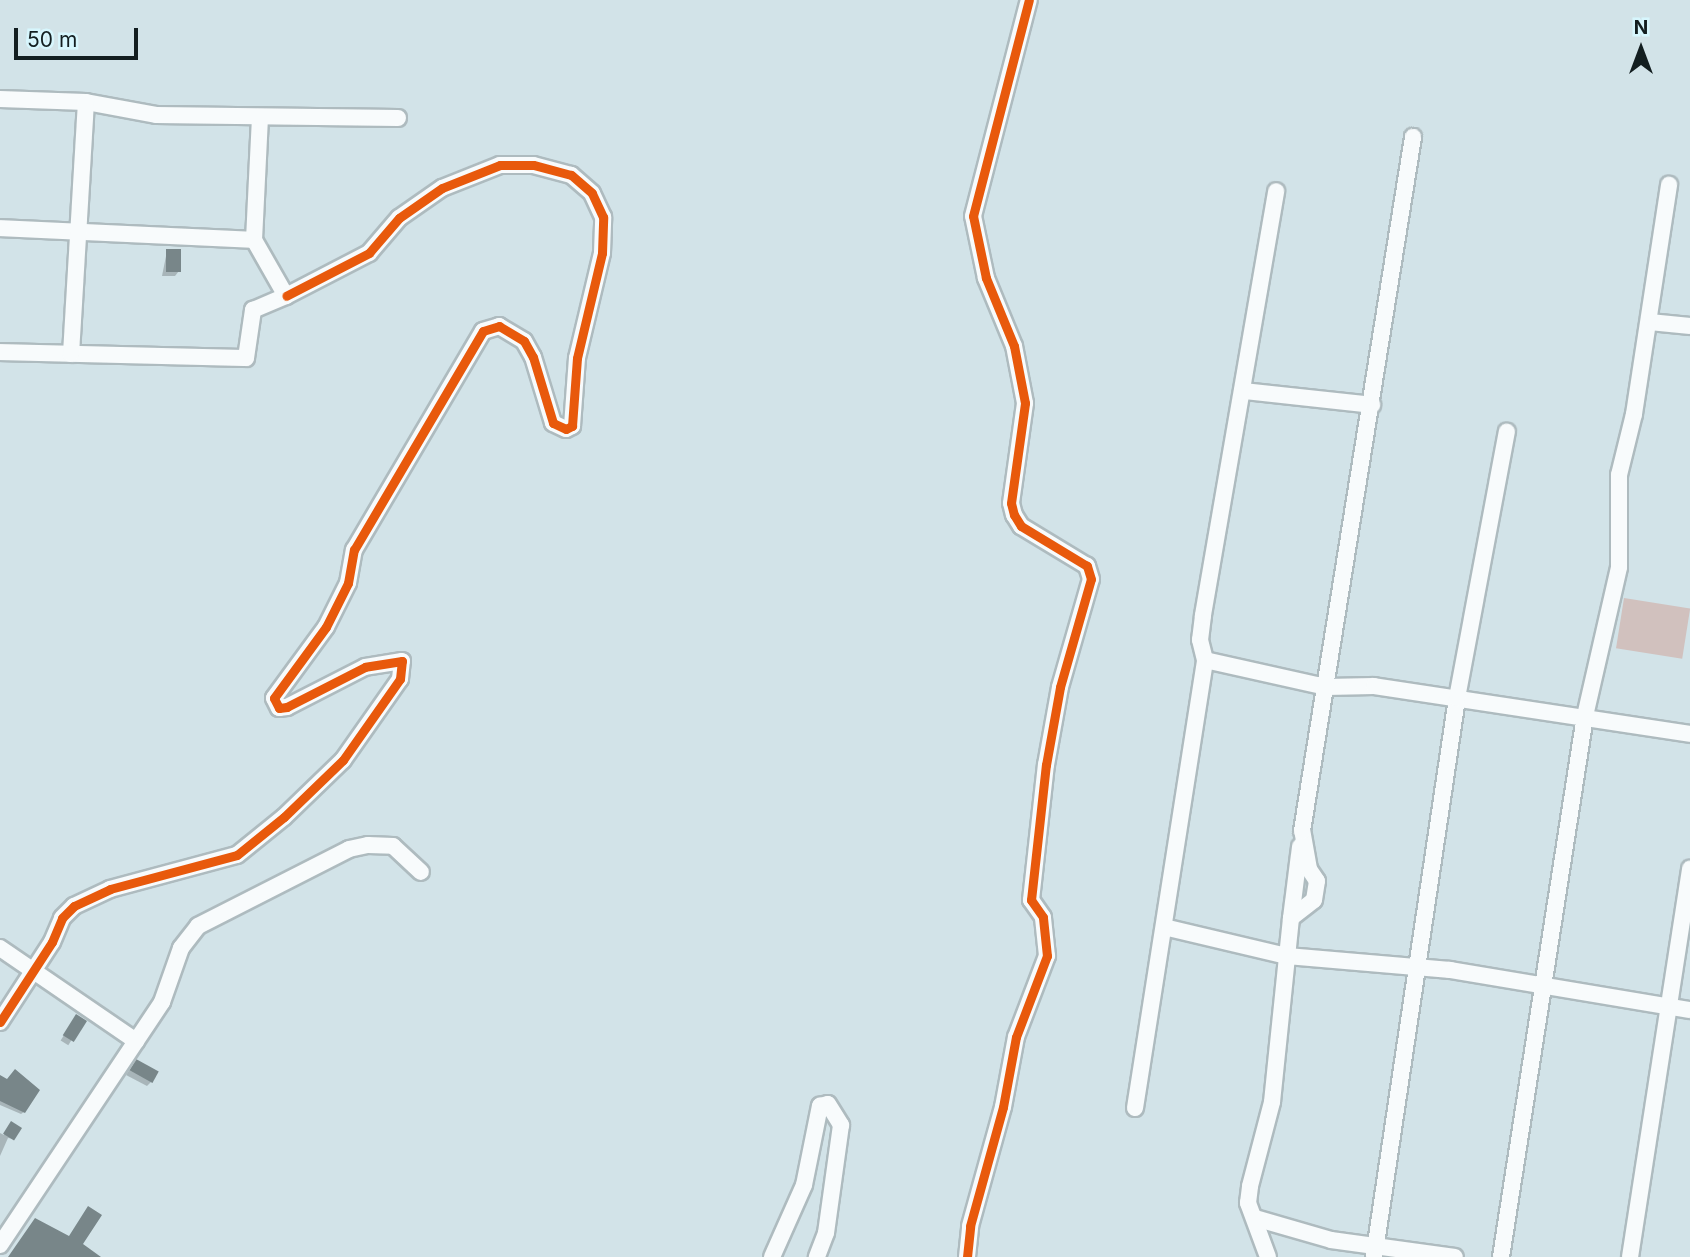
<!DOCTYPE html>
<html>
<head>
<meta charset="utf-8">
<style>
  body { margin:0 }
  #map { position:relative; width:1690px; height:1257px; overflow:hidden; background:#d2e3e8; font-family:Inter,sans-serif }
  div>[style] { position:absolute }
  .green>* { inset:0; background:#d1c1be; transform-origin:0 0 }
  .shadow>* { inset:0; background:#0003; transform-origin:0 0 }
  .building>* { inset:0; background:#788689; transform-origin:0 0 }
  .roads { filter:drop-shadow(2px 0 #aebbbf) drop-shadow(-2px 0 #aebbbf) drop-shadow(0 2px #aebbbf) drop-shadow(0 -2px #aebbbf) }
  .street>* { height:16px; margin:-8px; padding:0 8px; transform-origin:8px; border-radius:8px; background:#f8fbfc }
  .cycleway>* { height:9px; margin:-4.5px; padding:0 4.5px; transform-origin:4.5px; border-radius:4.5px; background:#e8590c }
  span { translate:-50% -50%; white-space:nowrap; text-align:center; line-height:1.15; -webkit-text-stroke:7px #d7f6fd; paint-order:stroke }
  .north { position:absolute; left:1606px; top:14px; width:70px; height:70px; -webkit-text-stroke:5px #d7f6fd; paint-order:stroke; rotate:0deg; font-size:19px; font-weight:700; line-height:28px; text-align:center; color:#131e20 }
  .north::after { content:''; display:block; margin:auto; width:24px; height:32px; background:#131e20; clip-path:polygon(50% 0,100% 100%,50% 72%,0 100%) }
  .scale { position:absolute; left:14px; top:28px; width:124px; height:32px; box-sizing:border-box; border:4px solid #131e20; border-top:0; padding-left:9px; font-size:21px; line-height:24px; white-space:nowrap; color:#131e20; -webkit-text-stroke:5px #d7f6fd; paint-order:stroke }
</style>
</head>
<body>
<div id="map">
  <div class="green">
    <div style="left:1624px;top:598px;width:67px;height:51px;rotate:9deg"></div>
  </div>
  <div class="shadow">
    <div style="clip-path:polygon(167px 251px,179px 271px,175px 276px,162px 276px)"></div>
    <div style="left:76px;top:1016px;width:9px;height:29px;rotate:32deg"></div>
    <div style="clip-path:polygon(132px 1066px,151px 1082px,147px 1086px,126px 1075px)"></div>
    <div style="clip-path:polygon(0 1077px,24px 1112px,21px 1114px,0 1105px)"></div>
    <div style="clip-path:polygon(9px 1125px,14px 1139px,8px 1138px,0 1156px,0 1133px,4px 1135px)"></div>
  </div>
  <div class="building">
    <div style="left:166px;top:249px;width:15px;height:23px"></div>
    <div style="left:76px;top:1014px;width:13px;height:25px;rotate:32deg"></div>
    <div style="left:136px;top:1059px;width:26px;height:13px;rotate:29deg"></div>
    <div style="clip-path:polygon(15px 1069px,40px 1090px,25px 1113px,0 1101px,0 1075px,7px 1079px)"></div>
    <div style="left:11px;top:1121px;width:13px;height:15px;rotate:32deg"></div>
    <div style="clip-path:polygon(88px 1206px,102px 1215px,83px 1244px,101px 1257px,8px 1257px,35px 1218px,69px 1236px)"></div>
  </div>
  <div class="roads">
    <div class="street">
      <div style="left:0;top:99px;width:86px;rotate:2deg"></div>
      <div style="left:86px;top:102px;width:71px;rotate:10.5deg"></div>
      <div style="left:156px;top:115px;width:242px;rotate:0.7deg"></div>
      <div style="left:0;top:228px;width:254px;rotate:2.7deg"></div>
      <div style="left:1650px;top:322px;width:40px;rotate:5.7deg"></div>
      <div style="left:0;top:352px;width:246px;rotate:1.4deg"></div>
      <div style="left:246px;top:358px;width:49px;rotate:-81.7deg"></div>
      <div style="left:253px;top:310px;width:36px;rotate:-23deg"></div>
      <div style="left:286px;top:296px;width:64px;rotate:-119.7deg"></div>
      <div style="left:254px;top:240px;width:121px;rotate:-87.2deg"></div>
      <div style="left:71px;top:354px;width:252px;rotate:-86.6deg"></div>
      <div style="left:1244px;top:391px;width:129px;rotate:6.2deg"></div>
      <div style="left:1205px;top:660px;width:124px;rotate:12.6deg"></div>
      <div style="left:1326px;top:687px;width:48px;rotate:-1.2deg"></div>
      <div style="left:1374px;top:686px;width:320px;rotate:8.6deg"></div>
      <div style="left:1291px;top:918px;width:72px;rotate:-82.8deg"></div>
      <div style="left:1164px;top:927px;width:126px;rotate:13.3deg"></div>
      <div style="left:1287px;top:956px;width:164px;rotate:4.9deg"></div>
      <div style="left:1450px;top:970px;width:243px;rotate:9.5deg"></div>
      <div style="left:0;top:948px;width:165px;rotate:34.4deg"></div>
      <div style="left:0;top:1022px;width:95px;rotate:-57deg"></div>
      <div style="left:52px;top:942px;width:26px;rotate:-67deg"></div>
      <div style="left:62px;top:918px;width:17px;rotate:-45deg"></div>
      <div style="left:74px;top:906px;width:40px;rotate:-25deg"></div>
      <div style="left:110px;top:889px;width:131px;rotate:-15deg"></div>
      <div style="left:237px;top:855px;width:60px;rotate:-39deg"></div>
      <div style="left:284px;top:817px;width:82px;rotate:-44deg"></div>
      <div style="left:343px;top:760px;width:99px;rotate:-54.9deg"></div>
      <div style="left:400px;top:679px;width:18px;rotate:-84deg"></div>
      <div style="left:402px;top:661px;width:37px;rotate:171deg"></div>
      <div style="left:365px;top:667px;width:88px;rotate:152.9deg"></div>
      <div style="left:287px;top:707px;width:8px;rotate:173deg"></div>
      <div style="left:279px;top:708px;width:11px;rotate:-117deg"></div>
      <div style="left:274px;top:698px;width:88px;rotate:-53.8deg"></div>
      <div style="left:326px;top:627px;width:49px;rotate:-63.4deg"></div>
      <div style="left:348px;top:583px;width:34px;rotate:-80deg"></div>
      <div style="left:354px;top:550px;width:254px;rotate:-59.5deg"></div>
      <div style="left:483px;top:331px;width:17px;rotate:-17deg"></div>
      <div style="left:499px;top:326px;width:29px;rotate:31deg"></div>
      <div style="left:524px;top:341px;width:18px;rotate:61deg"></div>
      <div style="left:533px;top:357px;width:69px;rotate:73.1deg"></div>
      <div style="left:553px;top:423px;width:14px;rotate:25deg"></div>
      <div style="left:566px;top:429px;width:7px;rotate:-27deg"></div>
      <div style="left:572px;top:426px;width:68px;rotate:-85.8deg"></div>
      <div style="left:577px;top:358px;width:108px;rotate:-76.6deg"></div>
      <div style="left:602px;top:253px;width:36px;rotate:-88deg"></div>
      <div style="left:603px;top:217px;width:26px;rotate:-115deg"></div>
      <div style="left:592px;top:193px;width:28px;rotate:-139deg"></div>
      <div style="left:571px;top:175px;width:39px;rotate:-165deg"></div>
      <div style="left:533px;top:165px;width:33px;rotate:180deg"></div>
      <div style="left:500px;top:165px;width:62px;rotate:158.4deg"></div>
      <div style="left:442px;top:188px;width:52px;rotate:145.1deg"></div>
      <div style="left:399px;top:218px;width:46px;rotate:130.6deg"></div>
      <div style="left:369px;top:253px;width:93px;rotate:152.6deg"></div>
      <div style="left:1135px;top:1108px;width:453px;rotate:-81.1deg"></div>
      <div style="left:1205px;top:660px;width:21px;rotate:-104deg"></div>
      <div style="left:1200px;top:640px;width:25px;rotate:-83deg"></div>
      <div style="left:1203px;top:615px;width:430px;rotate:-80.2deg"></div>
      <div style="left:1255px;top:1218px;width:79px;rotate:16.1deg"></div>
      <div style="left:1331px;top:1240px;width:125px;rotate:7.8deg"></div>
      <div style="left:0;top:1245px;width:292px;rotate:-56.3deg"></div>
      <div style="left:162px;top:1002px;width:57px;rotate:-70.6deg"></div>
      <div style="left:181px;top:948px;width:28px;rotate:-52deg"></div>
      <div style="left:198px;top:926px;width:169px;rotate:-27deg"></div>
      <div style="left:349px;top:849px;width:19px;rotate:-12deg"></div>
      <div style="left:368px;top:845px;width:25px;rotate:2deg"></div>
      <div style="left:393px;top:846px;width:38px;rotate:43deg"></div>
      <div style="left:772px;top:1257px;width:79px;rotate:-66deg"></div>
      <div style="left:804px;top:1185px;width:81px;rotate:-78.6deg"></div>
      <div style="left:820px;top:1106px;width:8px;rotate:-14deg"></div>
      <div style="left:828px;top:1104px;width:25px;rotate:58deg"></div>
      <div style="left:841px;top:1125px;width:109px;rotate:97.9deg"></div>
      <div style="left:826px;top:1233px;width:26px;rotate:111deg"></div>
      <div style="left:967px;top:1257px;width:31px;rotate:-84deg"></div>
      <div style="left:970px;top:1226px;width:123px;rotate:-74.5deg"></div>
      <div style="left:1003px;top:1107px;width:71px;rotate:-79.5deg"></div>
      <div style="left:1016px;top:1037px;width:87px;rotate:-69.1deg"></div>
      <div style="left:1047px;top:956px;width:39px;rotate:-96deg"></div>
      <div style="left:1043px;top:917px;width:21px;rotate:-125deg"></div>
      <div style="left:1031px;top:900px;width:136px;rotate:-83.7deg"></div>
      <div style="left:1046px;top:765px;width:79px;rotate:-79.8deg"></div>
      <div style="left:1060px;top:687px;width:112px;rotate:-74deg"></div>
      <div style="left:1091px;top:579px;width:14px;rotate:-107deg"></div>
      <div style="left:1087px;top:566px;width:77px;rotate:-148.8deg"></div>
      <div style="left:1021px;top:526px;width:13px;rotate:-122deg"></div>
      <div style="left:1014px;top:515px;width:12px;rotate:-104deg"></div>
      <div style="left:1011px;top:503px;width:101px;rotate:-82deg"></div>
      <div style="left:1025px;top:403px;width:58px;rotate:-100.9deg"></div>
      <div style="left:1014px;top:346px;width:74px;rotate:-112.4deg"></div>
      <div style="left:986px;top:278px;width:63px;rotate:-101.8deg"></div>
      <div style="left:973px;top:216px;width:223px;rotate:-75.5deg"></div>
      <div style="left:1268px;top:1257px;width:58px;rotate:-110.3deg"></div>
      <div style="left:1248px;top:1203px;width:17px;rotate:-83deg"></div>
      <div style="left:1250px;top:1186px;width:87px;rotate:-75.3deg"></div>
      <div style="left:1272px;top:1102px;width:185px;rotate:-84.1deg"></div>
      <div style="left:1291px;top:918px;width:29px;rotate:-38deg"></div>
      <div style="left:1314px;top:900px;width:19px;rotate:-81deg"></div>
      <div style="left:1317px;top:881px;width:14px;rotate:-124deg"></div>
      <div style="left:1309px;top:869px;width:39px;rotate:-100deg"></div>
      <div style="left:1302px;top:831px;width:703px;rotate:-80.91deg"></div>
      <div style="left:1374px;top:1257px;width:565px;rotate:-81.55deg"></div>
      <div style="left:1457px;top:698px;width:271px;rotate:-79.4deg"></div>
      <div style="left:1501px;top:1257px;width:547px;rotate:-81.17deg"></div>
      <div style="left:1585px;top:716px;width:153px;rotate:-77.1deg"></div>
      <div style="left:1619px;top:567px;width:92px;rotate:-90deg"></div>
      <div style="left:1619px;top:475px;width:63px;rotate:-76.2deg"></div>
      <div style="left:1634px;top:414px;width:232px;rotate:-81.3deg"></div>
      <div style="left:1630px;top:1257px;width:393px;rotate:-81.2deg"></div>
    </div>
  </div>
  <div class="cycleway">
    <div style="left:0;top:1022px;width:95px;rotate:-57deg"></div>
    <div style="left:52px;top:942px;width:26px;rotate:-67deg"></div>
    <div style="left:62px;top:918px;width:17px;rotate:-45deg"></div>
    <div style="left:74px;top:906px;width:40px;rotate:-25deg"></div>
    <div style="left:110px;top:889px;width:131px;rotate:-15deg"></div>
    <div style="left:237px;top:855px;width:60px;rotate:-39deg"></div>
    <div style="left:284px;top:817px;width:82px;rotate:-44deg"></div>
    <div style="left:343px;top:760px;width:99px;rotate:-54.9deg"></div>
    <div style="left:400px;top:679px;width:18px;rotate:-84deg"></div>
    <div style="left:402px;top:661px;width:37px;rotate:171deg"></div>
    <div style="left:365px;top:667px;width:88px;rotate:152.9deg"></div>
    <div style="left:287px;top:707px;width:8px;rotate:173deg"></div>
    <div style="left:279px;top:708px;width:11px;rotate:-117deg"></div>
    <div style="left:274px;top:698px;width:88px;rotate:-53.8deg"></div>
    <div style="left:326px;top:627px;width:49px;rotate:-63.4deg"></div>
    <div style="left:348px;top:583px;width:34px;rotate:-80deg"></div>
    <div style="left:354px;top:550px;width:254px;rotate:-59.5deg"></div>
    <div style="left:483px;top:331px;width:17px;rotate:-17deg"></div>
    <div style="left:499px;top:326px;width:29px;rotate:31deg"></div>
    <div style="left:524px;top:341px;width:18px;rotate:61deg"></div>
    <div style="left:533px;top:357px;width:69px;rotate:73.1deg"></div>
    <div style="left:553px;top:423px;width:14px;rotate:25deg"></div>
    <div style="left:566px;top:429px;width:7px;rotate:-27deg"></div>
    <div style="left:572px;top:426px;width:68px;rotate:-85.8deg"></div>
    <div style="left:577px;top:358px;width:108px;rotate:-76.6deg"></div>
    <div style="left:602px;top:253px;width:36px;rotate:-88deg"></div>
    <div style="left:603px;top:217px;width:26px;rotate:-115deg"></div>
    <div style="left:592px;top:193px;width:28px;rotate:-139deg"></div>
    <div style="left:571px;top:175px;width:39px;rotate:-165deg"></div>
    <div style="left:533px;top:165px;width:33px;rotate:180deg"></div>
    <div style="left:500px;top:165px;width:62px;rotate:158.4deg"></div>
    <div style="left:442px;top:188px;width:52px;rotate:145.1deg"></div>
    <div style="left:399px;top:218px;width:46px;rotate:130.6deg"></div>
    <div style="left:369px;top:253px;width:93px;rotate:152.6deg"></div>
    <div style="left:967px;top:1257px;width:31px;rotate:-84deg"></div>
    <div style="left:970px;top:1226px;width:123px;rotate:-74.5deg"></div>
    <div style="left:1003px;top:1107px;width:71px;rotate:-79.5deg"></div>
    <div style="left:1016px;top:1037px;width:87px;rotate:-69.1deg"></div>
    <div style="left:1047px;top:956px;width:39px;rotate:-96deg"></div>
    <div style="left:1043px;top:917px;width:21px;rotate:-125deg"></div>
    <div style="left:1031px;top:900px;width:136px;rotate:-83.7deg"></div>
    <div style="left:1046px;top:765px;width:79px;rotate:-79.8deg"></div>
    <div style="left:1060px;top:687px;width:112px;rotate:-74deg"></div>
    <div style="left:1091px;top:579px;width:14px;rotate:-107deg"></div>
    <div style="left:1087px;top:566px;width:77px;rotate:-148.8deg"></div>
    <div style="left:1021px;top:526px;width:13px;rotate:-122deg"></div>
    <div style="left:1014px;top:515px;width:12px;rotate:-104deg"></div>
    <div style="left:1011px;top:503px;width:101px;rotate:-82deg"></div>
    <div style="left:1025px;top:403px;width:58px;rotate:-100.9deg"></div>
    <div style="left:1014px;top:346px;width:74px;rotate:-112.4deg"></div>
    <div style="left:986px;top:278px;width:63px;rotate:-101.8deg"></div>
    <div style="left:973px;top:216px;width:223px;rotate:-75.5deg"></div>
  </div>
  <div class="north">N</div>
  <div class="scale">50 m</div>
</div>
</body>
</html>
